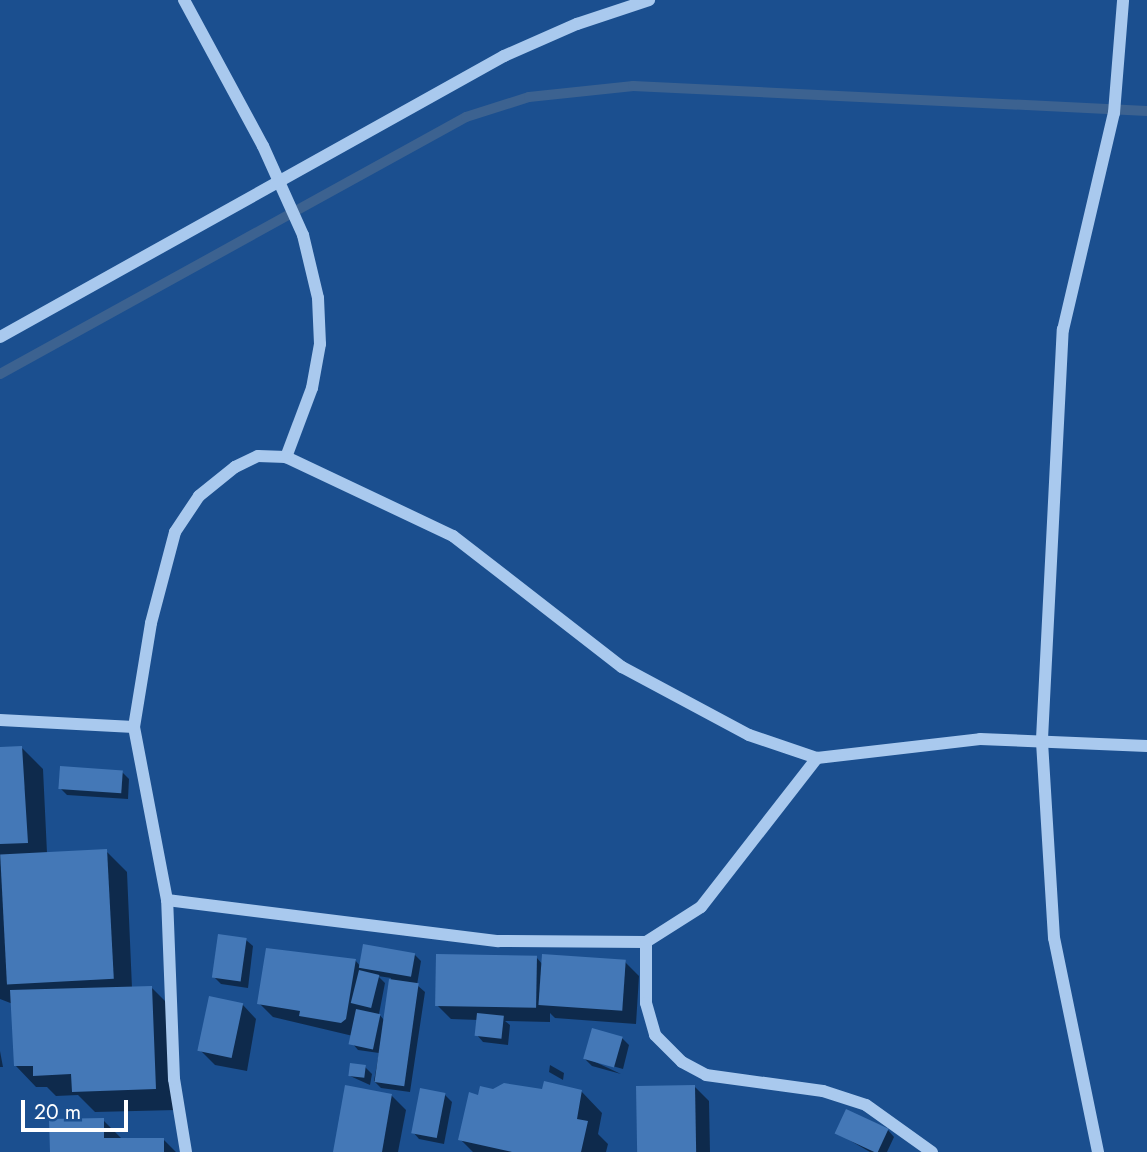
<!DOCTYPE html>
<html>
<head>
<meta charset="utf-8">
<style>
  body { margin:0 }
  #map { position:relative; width:1147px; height:1152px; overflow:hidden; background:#1b4f8f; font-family:Jost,sans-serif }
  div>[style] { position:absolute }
  .shadow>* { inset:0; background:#0007 }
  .stream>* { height:10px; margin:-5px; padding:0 5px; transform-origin:5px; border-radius:5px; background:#3c6290 }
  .building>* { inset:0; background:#4478b7; transform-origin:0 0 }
  .minor>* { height:12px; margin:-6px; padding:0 6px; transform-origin:6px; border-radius:6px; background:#a9c9ee }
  span { translate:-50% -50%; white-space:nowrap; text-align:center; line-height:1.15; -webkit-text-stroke:6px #1b4f8f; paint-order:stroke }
  .scale { position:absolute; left:21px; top:1100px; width:107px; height:32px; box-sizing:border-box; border:4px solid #fff; border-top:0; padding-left:9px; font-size:21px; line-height:24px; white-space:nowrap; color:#fff; -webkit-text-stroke:5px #1b4f8f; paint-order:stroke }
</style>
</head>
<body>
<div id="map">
  <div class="shadow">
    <div style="clip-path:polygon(22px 748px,43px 769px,47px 853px,106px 851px,127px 872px,132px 988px,152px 988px,173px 1009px,176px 1110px,95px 1112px,78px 1095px,56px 1096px,47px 1087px,36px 1087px,15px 1065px,13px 1004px,0 999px,0 749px)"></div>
    <div style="clip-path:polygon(122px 772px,129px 779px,128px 799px,67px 795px,60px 788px)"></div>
    <div style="clip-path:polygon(246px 940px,253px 946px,248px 988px,221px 984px,214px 977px)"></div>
    <div style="clip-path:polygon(evenodd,414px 954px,421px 961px,417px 985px,425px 992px,410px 1092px,381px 1088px,374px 1081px,379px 1053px,358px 1050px,352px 1043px,353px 1036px,273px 1017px,259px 1003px,355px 960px,361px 967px,414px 954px,378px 976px,391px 978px,384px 1020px,379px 1014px,385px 983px,378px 976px)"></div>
    <div style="clip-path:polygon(537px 958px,543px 965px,625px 962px,639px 976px,636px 1024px,555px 1018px,550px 1013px,550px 1022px,505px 1021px,510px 1025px,508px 1045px,483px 1042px,477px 1035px,478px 1020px,451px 1019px,437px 1005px)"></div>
    <div style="clip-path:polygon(242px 1004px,256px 1019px,247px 1071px,215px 1065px,201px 1051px)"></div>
    <div style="clip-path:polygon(622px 1038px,629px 1045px,623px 1069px,591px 1060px,621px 1074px,592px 1066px,585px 1059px)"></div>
    <div style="clip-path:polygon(0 1051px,3px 1067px,0 1067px)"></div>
    <div style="clip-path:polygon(550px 1065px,564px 1073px,563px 1080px,549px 1072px)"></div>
    <div style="clip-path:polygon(365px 1067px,372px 1074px,370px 1085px,350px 1076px)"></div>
    <div style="clip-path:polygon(694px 1086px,709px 1101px,710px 1152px,639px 1152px)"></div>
    <div style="clip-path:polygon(493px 1091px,581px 1091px,602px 1113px,598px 1134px,608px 1144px,606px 1152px,473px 1152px,460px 1139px,479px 1097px)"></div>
    <div style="clip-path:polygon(391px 1095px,406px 1110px,398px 1152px,335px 1152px)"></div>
    <div style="clip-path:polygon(445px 1095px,452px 1102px,444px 1144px,419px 1139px,413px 1132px)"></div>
    <div style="clip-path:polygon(103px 1120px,123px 1140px,163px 1139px,176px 1152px,51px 1152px)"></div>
    <div style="clip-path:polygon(888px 1130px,894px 1137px,887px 1152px,870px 1152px,837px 1133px)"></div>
  </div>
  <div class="stream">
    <div style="left:0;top:374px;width:532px;rotate:-28.88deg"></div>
    <div style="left:466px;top:117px;width:66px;rotate:-17.6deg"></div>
    <div style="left:529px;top:97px;width:105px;rotate:-6deg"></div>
    <div style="left:633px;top:86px;width:515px;rotate:2.78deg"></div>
  </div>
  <div class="building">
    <div style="clip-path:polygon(22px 746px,28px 843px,0 844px,0 747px)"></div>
    <div style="left:60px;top:766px;width:63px;height:23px;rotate:4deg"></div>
    <div style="left:107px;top:849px;width:130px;height:107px;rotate:87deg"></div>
    <div style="left:218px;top:934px;width:29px;height:44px;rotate:8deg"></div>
    <div style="left:363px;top:944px;width:53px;height:24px;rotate:10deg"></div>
    <div style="clip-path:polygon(266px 948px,356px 959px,346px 1019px,341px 1023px,299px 1016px,300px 1011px,257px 1004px)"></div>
    <div style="left:436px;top:954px;width:101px;height:52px;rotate:1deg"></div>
    <div style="left:542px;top:954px;width:84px;height:51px;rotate:4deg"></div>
    <div style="left:359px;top:970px;width:21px;height:34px;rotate:14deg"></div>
    <div style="left:389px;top:979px;width:30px;height:104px;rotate:8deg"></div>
    <div style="clip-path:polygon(152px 986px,156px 1089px,72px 1092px,71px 1074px,33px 1076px,33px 1066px,14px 1066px,10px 990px)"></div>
    <div style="left:209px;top:996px;width:35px;height:56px;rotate:12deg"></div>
    <div style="left:356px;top:1009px;width:25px;height:36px;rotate:12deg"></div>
    <div style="left:477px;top:1013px;width:27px;height:23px;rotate:6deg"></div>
    <div style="left:592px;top:1028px;width:32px;height:32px;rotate:16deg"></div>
    <div style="left:350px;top:1063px;width:16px;height:13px;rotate:7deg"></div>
    <div style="clip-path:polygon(544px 1081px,582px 1090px,577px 1119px,588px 1121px,581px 1152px,512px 1152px,458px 1140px,469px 1092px,478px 1095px,480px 1086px,493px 1089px,504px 1083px,542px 1089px)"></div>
    <div style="clip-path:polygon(345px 1085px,392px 1094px,382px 1152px,333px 1152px)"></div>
    <div style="left:695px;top:1085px;width:67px;height:59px;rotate:89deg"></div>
    <div style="left:420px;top:1088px;width:26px;height:46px;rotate:11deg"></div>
    <div style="left:846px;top:1109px;width:47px;height:27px;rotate:25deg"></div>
    <div style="clip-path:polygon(104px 1118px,104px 1138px,164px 1138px,164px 1152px,50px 1152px,49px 1119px)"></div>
  </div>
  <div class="minor">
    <div style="left:184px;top:0;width:166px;rotate:61.6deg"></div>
    <div style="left:263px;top:146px;width:98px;rotate:65.8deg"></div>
    <div style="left:303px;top:235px;width:65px;rotate:76.6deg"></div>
    <div style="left:318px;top:298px;width:46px;rotate:87.5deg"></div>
    <div style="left:320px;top:344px;width:45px;rotate:100.3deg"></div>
    <div style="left:312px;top:388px;width:74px;rotate:110.6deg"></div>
    <div style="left:0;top:337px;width:577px;rotate:-29.14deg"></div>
    <div style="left:504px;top:56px;width:80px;rotate:-23.7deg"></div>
    <div style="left:577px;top:24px;width:76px;rotate:-18.4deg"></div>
    <div style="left:0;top:720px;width:134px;rotate:3deg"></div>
    <div style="left:167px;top:900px;width:334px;rotate:7.1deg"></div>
    <div style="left:498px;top:941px;width:148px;rotate:0.4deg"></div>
    <div style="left:646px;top:942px;width:65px;rotate:-32.5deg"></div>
    <div style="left:701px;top:907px;width:189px;rotate:-52.1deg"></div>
    <div style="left:646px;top:942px;width:61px;rotate:90deg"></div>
    <div style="left:646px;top:1003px;width:33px;rotate:74deg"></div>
    <div style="left:655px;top:1035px;width:38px;rotate:45deg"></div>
    <div style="left:682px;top:1062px;width:27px;rotate:28deg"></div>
    <div style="left:706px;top:1075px;width:118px;rotate:7.8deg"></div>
    <div style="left:823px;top:1091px;width:45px;rotate:18deg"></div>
    <div style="left:866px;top:1105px;width:81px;rotate:35.5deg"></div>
    <div style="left:186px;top:1152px;width:74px;rotate:-99.3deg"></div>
    <div style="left:174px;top:1079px;width:179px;rotate:-92.2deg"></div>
    <div style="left:167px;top:900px;width:176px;rotate:-100.8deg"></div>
    <div style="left:134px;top:727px;width:105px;rotate:-80.7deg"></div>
    <div style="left:151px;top:623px;width:94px;rotate:-75.2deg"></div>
    <div style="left:175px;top:532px;width:43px;rotate:-56.3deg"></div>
    <div style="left:199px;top:496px;width:46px;rotate:-38.9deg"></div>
    <div style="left:235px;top:467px;width:25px;rotate:-26deg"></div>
    <div style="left:258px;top:456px;width:28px;rotate:2deg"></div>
    <div style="left:286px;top:457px;width:185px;rotate:25.3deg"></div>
    <div style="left:453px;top:536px;width:214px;rotate:37.8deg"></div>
    <div style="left:622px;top:667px;width:144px;rotate:28.2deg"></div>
    <div style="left:749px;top:735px;width:72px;rotate:18.7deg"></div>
    <div style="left:817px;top:758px;width:164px;rotate:-6.6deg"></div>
    <div style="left:980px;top:739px;width:167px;rotate:2.4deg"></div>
    <div style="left:1098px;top:1152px;width:218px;rotate:-101.6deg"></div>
    <div style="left:1054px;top:938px;width:199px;rotate:-93.5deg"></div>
    <div style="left:1042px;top:739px;width:410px;rotate:-87.1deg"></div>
    <div style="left:1063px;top:330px;width:223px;rotate:-76.8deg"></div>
    <div style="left:1114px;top:113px;width:113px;rotate:-85.4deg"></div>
  </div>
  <div class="scale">20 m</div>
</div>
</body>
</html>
